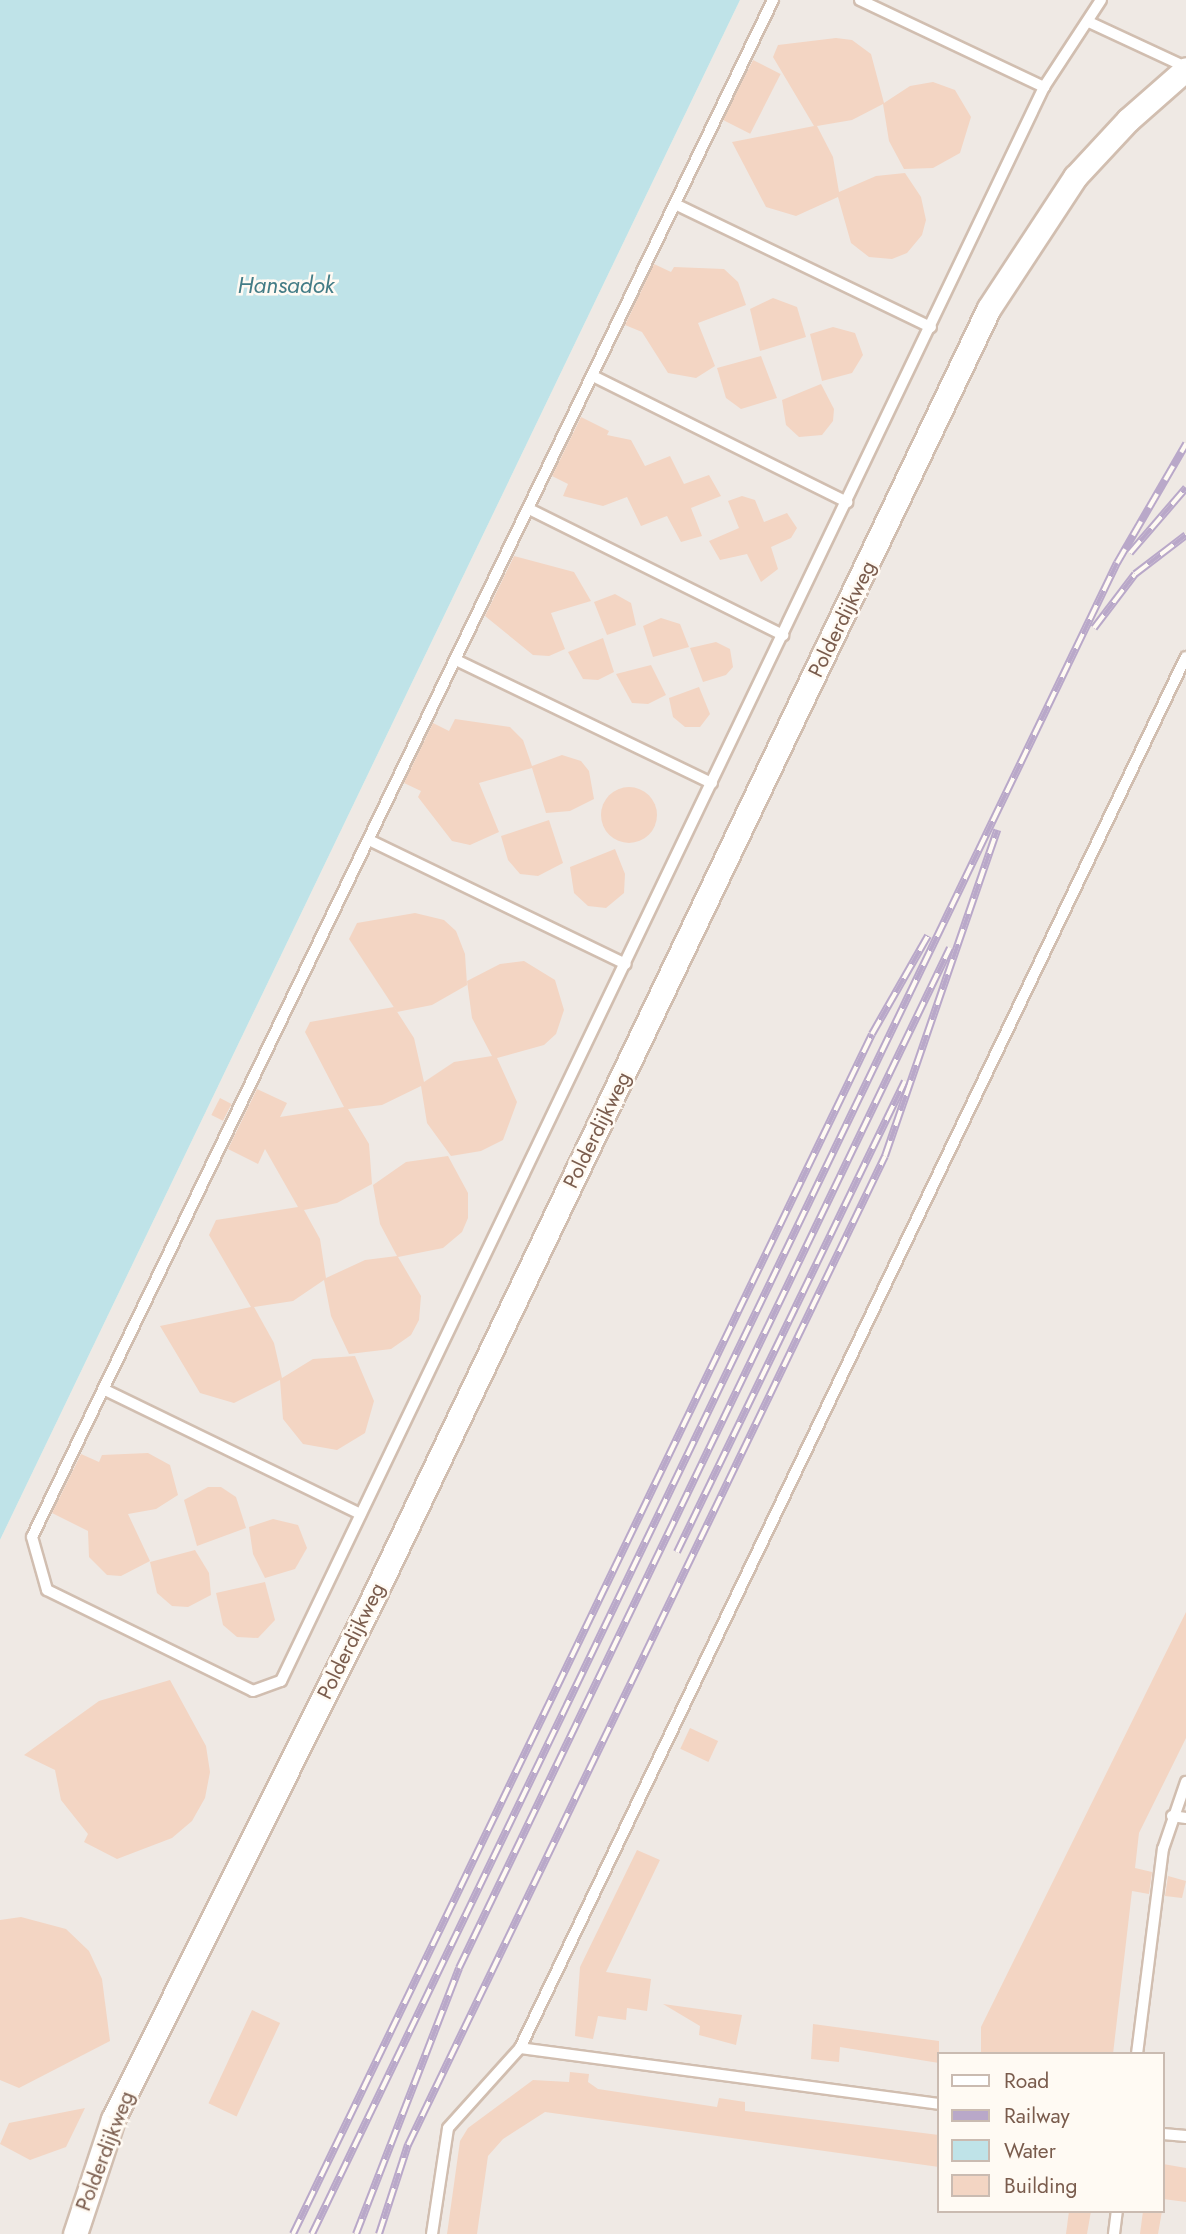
<!DOCTYPE html>
<html>
<head>
<meta charset="utf-8">
<style>
  body { margin:0 }
  #map { position:relative; width:1186px; height:2234px; overflow:hidden; background:#fdf6ec; font-family:Jost,sans-serif }
  div>[style] { position:absolute }
  .industrial>* { inset:0; background:#efe9e4 }
  .water>* { inset:0; background:#bfe3e8 }
  .building>* { inset:0; background:#f3d5c3; transform-origin:0 0 }
  .round { border-radius:50% }
  .roads { filter:drop-shadow(2px 0 #d1beb0) drop-shadow(-2px 0 #d1beb0) drop-shadow(0 2px #d1beb0) drop-shadow(0 -2px #d1beb0) }
  .service>* { height:10px; margin:-5px; padding:0 5px; transform-origin:5px; border-radius:5px; background:#fff }
  .minor>* { height:23px; margin:-11.5px; padding:0 11.5px; transform-origin:11.5px; border-radius:11.5px; background:#fff }
  .rail>* { height:8px; margin-top:-4px; transform-origin:0; background:repeating-linear-gradient(90deg,#fffaf3 0 16px,#b9a8c9 0 32px); box-sizing:border-box; border-block:2px solid #b9a8c9 }
  span { translate:-50% -50%; white-space:nowrap; text-align:center; line-height:1.15; -webkit-text-stroke:5px #fffaf3; paint-order:stroke }
  .street-label { font-size:21px; color:#7a5c4d }
  .water-label { font-size:23px; color:#437c86; font-style:italic }
  .legend { position:absolute; left:937px; top:2052px; width:228px; height:161px; box-sizing:border-box; background:#fffaf3; border:2px solid #cabbb1; margin:0; padding:9px 12px; list-style:none; font-size:21px; color:#7a5c4d }
  .legend li { display:flex; align-items:center; gap:14px; height:35px }
  .legend b { width:35px; border:2px solid #cabbb1 }
</style>
</head>
<body>
<div id="map">
  <div class="industrial">
    <div style="clip-path:polygon(evenodd,740px 0,1186px 0,1186px 2234px,0 2234px,0 1540px,740px 0,939px 2054px,1163px 2054px,1163px 2211px,939px 2211px,939px 2054px)"></div>
  </div>
  <div class="water">
    <div style="clip-path:polygon(0 0,740px 0,0 1540px)"></div>
  </div>
  <div class="building">
    <div style="clip-path:polygon(836px 38px,852px 40px,871px 54px,884px 103px,910px 86px,933px 82px,955px 90px,971px 117px,960px 153px,933px 168px,904px 169px,889px 141px,883px 104px,852px 120px,817px 126px,833px 157px,839px 192px,876px 176px,905px 173px,921px 197px,926px 220px,922px 235px,907px 253px,892px 259px,869px 257px,851px 243px,838px 197px,796px 216px,766px 207px,732px 142px,814px 126px,773px 57px,778px 45px)"></div>
    <div style="left:753px;top:60px;width:31px;height:67px;rotate:27deg"></div>
    <div style="clip-path:polygon(654px 264px,671px 272px,674px 267px,724px 269px,738px 282px,746px 305px,698px 323px,715px 366px,696px 378px,668px 373px,642px 332px,625px 325px)"></div>
    <div style="clip-path:polygon(773px 298px,797px 307px,806px 337px,760px 351px,750px 309px)"></div>
    <div style="clip-path:polygon(833px 327px,855px 333px,863px 355px,852px 373px,822px 381px,810px 334px)"></div>
    <div style="clip-path:polygon(761px 356px,777px 398px,741px 409px,726px 398px,717px 368px)"></div>
    <div style="clip-path:polygon(821px 384px,834px 409px,833px 421px,822px 435px,799px 437px,786px 425px,782px 400px)"></div>
    <div style="clip-path:polygon(581px 417px,609px 431px,607px 435px,631px 440px,645px 466px,670px 456px,684px 484px,709px 475px,721px 496px,691px 508px,702px 536px,681px 542px,667px 516px,641px 526px,627px 497px,603px 506px,563px 496px,568px 484px,552px 476px)"></div>
    <div style="clip-path:polygon(742px 496px,755px 500px,764px 522px,787px 513px,797px 528px,791px 538px,771px 547px,778px 569px,761px 582px,747px 554px,720px 560px,709px 541px,739px 528px,728px 501px)"></div>
    <div style="clip-path:polygon(514px 556px,574px 572px,591px 601px,551px 613px,565px 649px,549px 656px,533px 655px,485px 616px)"></div>
    <div style="clip-path:polygon(615px 594px,631px 603px,636px 625px,607px 635px,594px 602px)"></div>
    <div style="clip-path:polygon(661px 618px,680px 624px,689px 647px,653px 657px,643px 626px)"></div>
    <div style="clip-path:polygon(603px 638px,614px 672px,598px 680px,583px 679px,568px 652px)"></div>
    <div style="clip-path:polygon(716px 642px,730px 649px,733px 667px,726px 675px,703px 682px,690px 648px)"></div>
    <div style="clip-path:polygon(651px 665px,666px 695px,648px 704px,632px 703px,616px 674px)"></div>
    <div style="clip-path:polygon(699px 687px,710px 714px,700px 727px,685px 727px,673px 717px,669px 698px)"></div>
    <div style="clip-path:polygon(455px 719px,510px 727px,523px 740px,532px 766px,562px 755px,581px 761px,589px 771px,594px 799px,570px 811px,546px 813px,532px 768px,479px 783px,499px 832px,470px 845px,452px 841px,418px 797px,421px 791px,404px 783px,433px 723px,449px 731px)"></div>
    <div class="round" style="left:601px;top:787px;width:56px;height:56px"></div>
    <div style="clip-path:polygon(549px 820px,563px 863px,538px 876px,520px 874px,508px 860px,501px 836px)"></div>
    <div style="clip-path:polygon(615px 849px,625px 874px,624px 893px,606px 908px,588px 906px,574px 893px,570px 867px)"></div>
    <div style="clip-path:polygon(415px 913px,444px 920px,456px 931px,465px 954px,467px 985px,432px 1005px,397px 1012px,349px 939px,357px 923px)"></div>
    <div style="clip-path:polygon(524px 961px,555px 980px,564px 1010px,556px 1034px,544px 1045px,497px 1058px,517px 1102px,503px 1140px,481px 1151px,451px 1156px,427px 1123px,421px 1086px,382px 1105px,348px 1109px,369px 1144px,372px 1184px,337px 1203px,304px 1210px,320px 1239px,326px 1278px,365px 1260px,397px 1256px,380px 1224px,373px 1185px,406px 1162px,448px 1156px,468px 1193px,468px 1218px,462px 1232px,443px 1248px,398px 1257px,421px 1296px,419px 1320px,411px 1335px,391px 1349px,349px 1354px,331px 1316px,324px 1280px,293px 1301px,254px 1307px,274px 1343px,282px 1378px,313px 1359px,355px 1356px,374px 1401px,365px 1433px,337px 1450px,303px 1444px,283px 1419px,280px 1380px,234px 1403px,200px 1393px,160px 1326px,251px 1307px,209px 1235px,216px 1220px,298px 1207px,265px 1149px,258px 1164px,228px 1149px,257px 1089px,287px 1103px,280px 1117px,344px 1107px,305px 1032px,310px 1022px,394px 1007px,414px 1038px,424px 1082px,454px 1062px,492px 1056px,472px 1018px,467px 981px,500px 964px)"></div>
    <div style="left:220px;top:1098px;width:13px;height:19px;rotate:27deg"></div>
    <div style="clip-path:polygon(148px 1453px,170px 1465px,178px 1495px,156px 1509px,128px 1514px,150px 1561px,121px 1576px,107px 1575px,89px 1557px,88px 1531px,52px 1513px,81px 1454px,99px 1462px,102px 1455px)"></div>
    <div style="clip-path:polygon(208px 1487px,221px 1487px,236px 1497px,246px 1528px,197px 1546px,184px 1500px)"></div>
    <div style="clip-path:polygon(273px 1519px,298px 1525px,307px 1548px,295px 1569px,265px 1578px,253px 1554px,249px 1527px)"></div>
    <div style="clip-path:polygon(195px 1550px,209px 1573px,211px 1595px,188px 1607px,172px 1606px,157px 1593px,150px 1562px)"></div>
    <div style="clip-path:polygon(265px 1582px,275px 1620px,258px 1638px,237px 1637px,223px 1625px,216px 1593px)"></div>
    <div style="clip-path:polygon(1186px 1612px,1186px 1738px,1139px 1833px,1135px 1868px,1152px 1872px,1149px 1894px,1132px 1891px,1113px 2054px,981px 2054px,981px 2027px)"></div>
    <div style="clip-path:polygon(170px 1680px,206px 1746px,210px 1772px,205px 1798px,192px 1821px,172px 1838px,117px 1859px,84px 1842px,88px 1834px,61px 1800px,55px 1770px,24px 1755px,99px 1701px)"></div>
    <div style="left:690px;top:1728px;width:31px;height:23px;rotate:25deg"></div>
    <div style="clip-path:polygon(637px 1850px,660px 1860px,606px 1972px,651px 1979px,647px 2011px,627px 2008px,626px 2020px,598px 2016px,593px 2039px,575px 2036px,580px 1967px)"></div>
    <div style="clip-path:polygon(1168px 1876px,1186px 1881px,1182px 1898px,1165px 1896px)"></div>
    <div style="clip-path:polygon(21px 1917px,66px 1929px,89px 1951px,102px 1979px,110px 2041px,19px 2088px,0 2080px,0 1920px)"></div>
    <div style="clip-path:polygon(663px 2004px,742px 2015px,736px 2045px,699px 2035px,700px 2026px)"></div>
    <div style="left:252px;top:2010px;width:31px;height:103px;rotate:25deg"></div>
    <div style="clip-path:polygon(813px 2024px,939px 2041px,939px 2063px,840px 2047px,839px 2062px,811px 2059px)"></div>
    <div style="clip-path:polygon(570px 2072px,589px 2074px,588px 2082px,598px 2089px,717px 2107px,719px 2098px,745px 2102px,745px 2111px,939px 2135px,939px 2167px,545px 2112px,503px 2139px,488px 2156px,477px 2234px,447px 2234px,460px 2141px,468px 2128px,533px 2080px,569px 2082px)"></div>
    <div style="clip-path:polygon(85px 2108px,66px 2147px,30px 2160px,0 2144px,9px 2123px)"></div>
    <div style="clip-path:polygon(1163px 2164px,1186px 2168px,1186px 2202px,1163px 2199px)"></div>
    <div style="clip-path:polygon(1069px 2211px,1091px 2211px,1087px 2234px,1066px 2234px)"></div>
    <div style="clip-path:polygon(1143px 2211px,1162px 2211px,1158px 2234px,1140px 2234px)"></div>
  </div>
  <div class="roads">
    <div class="service">
      <div style="left:773px;top:0;width:1706px;rotate:115.74deg"></div>
      <div style="left:32px;top:1537px;width:55px;rotate:74.2deg"></div>
      <div style="left:47px;top:1590px;width:229px;rotate:26.1deg"></div>
      <div style="left:253px;top:1691px;width:30px;rotate:-20deg"></div>
      <div style="left:281px;top:1681px;width:1767px;rotate:-64.42deg"></div>
      <div style="left:1044px;top:87px;width:104px;rotate:-56.8deg"></div>
      <div style="left:860px;top:0;width:204px;rotate:25.3deg"></div>
      <div style="left:1091px;top:23px;width:105px;rotate:24.9deg"></div>
      <div style="left:675px;top:204px;width:284px;rotate:25.7deg"></div>
      <div style="left:593px;top:376px;width:284px;rotate:26.4deg"></div>
      <div style="left:529px;top:509px;width:284px;rotate:26.4deg"></div>
      <div style="left:456px;top:660px;width:284px;rotate:25.7deg"></div>
      <div style="left:369px;top:840px;width:285px;rotate:25.8deg"></div>
      <div style="left:105px;top:1390px;width:284px;rotate:25.9deg"></div>
      <div style="left:1172px;top:1816px;width:14px;rotate:8deg"></div>
      <div style="left:520px;top:2048px;width:423px;rotate:7.6deg"></div>
      <div style="left:1137px;top:2054px;width:207px;rotate:-82.8deg"></div>
      <div style="left:1163px;top:1849px;width:71px;rotate:-71.1deg"></div>
      <div style="left:1163px;top:2134px;width:23px;rotate:5deg"></div>
      <div style="left:432px;top:2234px;width:107px;rotate:-81.4deg"></div>
      <div style="left:448px;top:2128px;width:108px;rotate:-48deg"></div>
      <div style="left:520px;top:2048px;width:1542px;rotate:-64.42deg"></div>
      <div style="left:1114px;top:2234px;width:23px;rotate:-83deg"></div>
    </div>
    <div class="minor">
      <div style="left:75px;top:2234px;width:121px;rotate:-71.7deg"></div>
      <div style="left:113px;top:2119px;width:576px;rotate:-63.48deg"></div>
      <div style="left:370px;top:1604px;width:1436px;rotate:-64.47deg"></div>
      <div style="left:989px;top:308px;width:157px;rotate:-56.7deg"></div>
      <div style="left:1075px;top:177px;width:78px;rotate:-47.1deg"></div>
      <div style="left:1128px;top:120px;width:77px;rotate:-41.3deg"></div>
    </div>
  </div>
  <div class="rail">
    <div style="left:1130px;top:553px;width:86px;rotate:-49.3deg"></div>
    <div style="left:1094px;top:628px;width:68px;rotate:-52.8deg"></div>
    <div style="left:1135px;top:574px;width:64px;rotate:-37.4deg"></div>
    <div style="left:677px;top:1552px;width:523px;rotate:-64.17deg"></div>
    <div style="left:293px;top:2234px;width:1332px;rotate:-64.24deg"></div>
    <div style="left:872px;top:1034px;width:113px;rotate:-60.3deg"></div>
    <div style="left:312px;top:2234px;width:1855px;rotate:-64.28deg"></div>
    <div style="left:1117px;top:563px;width:138px;rotate:-59.9deg"></div>
    <div style="left:356px;top:2234px;width:285px;rotate:-68.8deg"></div>
    <div style="left:459px;top:1968px;width:1132px;rotate:-64.3deg"></div>
    <div style="left:379px;top:2234px;width:94px;rotate:-72deg"></div>
    <div style="left:408px;top:2145px;width:1098px;rotate:-64.25deg"></div>
    <div style="left:885px;top:1156px;width:345px;rotate:-71deg"></div>
  </div>
  <div class="street-label">
    <span style="left:842px;top:619px;rotate:-64deg">Polderdijkweg</span>
    <span style="left:597px;top:1130px;rotate:-64deg">Polderdijkweg</span>
    <span style="left:351px;top:1641px;rotate:-64deg">Polderdijkweg</span>
    <span style="left:105px;top:2151px;rotate:-69deg">Polderdijkweg</span>
  </div>
  <div class="water-label">
    <span style="left:286px;top:285px">Hansadok</span>
  </div>
  <ul class="legend">
  <li><b style="height:9px;background:#fff"></b>Road</li>
  <li><b style="height:9px;background:#b9a8c9"></b>Railway</li>
  <li><b style="height:19px;background:#bfe3e8"></b>Water</li>
  <li><b style="height:19px;background:#f3d5c3"></b>Building</li>
  </ul>
</div>
</body>
</html>
